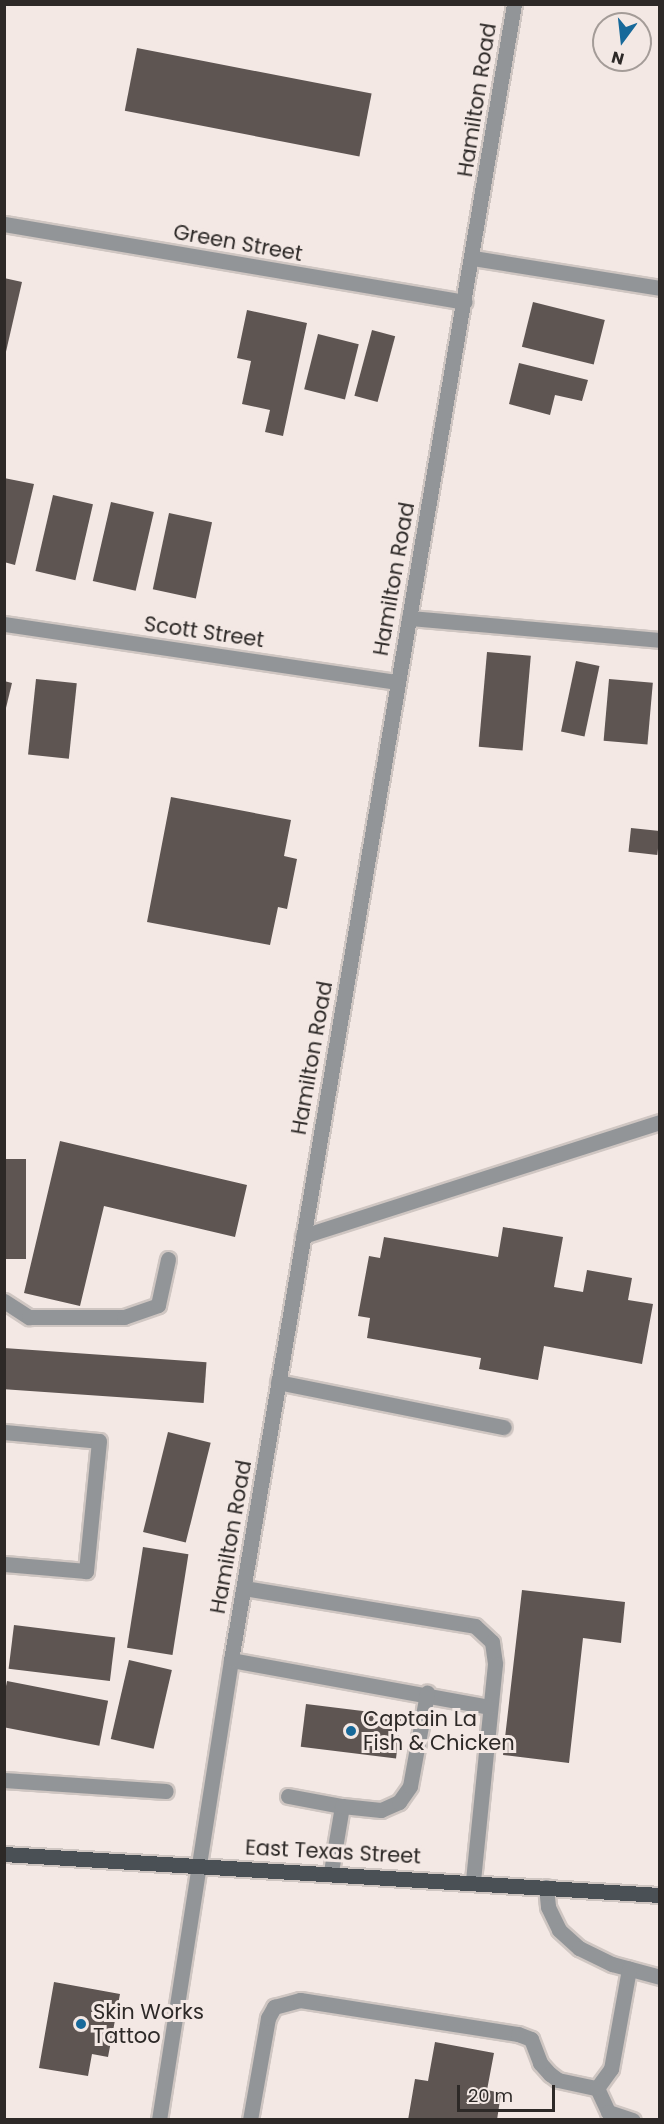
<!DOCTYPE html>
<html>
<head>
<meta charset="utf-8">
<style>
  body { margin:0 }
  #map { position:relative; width:664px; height:2124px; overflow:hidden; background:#f3e8e4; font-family:Poppins,sans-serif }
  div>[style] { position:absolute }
  .building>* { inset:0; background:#5e5552; transform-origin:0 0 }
  .roads { filter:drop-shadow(2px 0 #cfc6c2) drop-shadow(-2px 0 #cfc6c2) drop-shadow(0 2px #cfc6c2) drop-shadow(0 -2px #cfc6c2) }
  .minor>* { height:15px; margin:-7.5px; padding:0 7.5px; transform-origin:7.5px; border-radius:7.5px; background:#929598 }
  .major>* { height:15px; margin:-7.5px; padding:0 7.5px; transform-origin:7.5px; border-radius:7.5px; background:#4a5055 }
  .dots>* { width:16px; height:16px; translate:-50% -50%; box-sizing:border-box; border:3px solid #f3e8e4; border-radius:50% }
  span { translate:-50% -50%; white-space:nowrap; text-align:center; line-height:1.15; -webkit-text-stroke:6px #f3e8e4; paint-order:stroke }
  .street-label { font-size:21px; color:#2d2927 }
  .poi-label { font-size:21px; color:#2d2927 }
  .left { translate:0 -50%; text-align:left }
  .frame { position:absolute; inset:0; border:6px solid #2d2927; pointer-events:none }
  .north { position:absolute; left:592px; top:12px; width:60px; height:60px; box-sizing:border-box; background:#f3e8e4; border:2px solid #a49c98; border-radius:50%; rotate:195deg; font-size:16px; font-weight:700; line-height:24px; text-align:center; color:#2d2927 }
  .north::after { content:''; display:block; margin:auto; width:21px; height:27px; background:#17699a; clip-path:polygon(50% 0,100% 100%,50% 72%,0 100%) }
  .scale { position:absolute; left:457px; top:2085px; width:98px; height:27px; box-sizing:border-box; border:3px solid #2d2927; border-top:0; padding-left:8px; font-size:18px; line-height:21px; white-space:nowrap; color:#2d2927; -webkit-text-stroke:4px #f3e8e4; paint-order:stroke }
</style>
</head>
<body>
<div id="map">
  <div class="building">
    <div style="left:137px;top:48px;width:239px;height:64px;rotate:11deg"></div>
    <div style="clip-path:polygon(4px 278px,22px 282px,5px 356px,4px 356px)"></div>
    <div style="left:533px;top:302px;width:74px;height:46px;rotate:14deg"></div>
    <div style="clip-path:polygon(247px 310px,307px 323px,283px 436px,265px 432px,270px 410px,242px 404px,251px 361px,237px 358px)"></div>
    <div style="left:372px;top:330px;width:24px;height:68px;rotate:15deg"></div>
    <div style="left:318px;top:334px;width:42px;height:57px;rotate:14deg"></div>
    <div style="clip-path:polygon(519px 363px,588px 380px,582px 401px,555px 395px,550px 415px,509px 404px)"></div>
    <div style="clip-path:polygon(4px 478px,34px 484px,15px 565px,4px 562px)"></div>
    <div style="left:53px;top:495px;width:41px;height:78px;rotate:13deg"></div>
    <div style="left:111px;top:502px;width:44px;height:81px;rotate:13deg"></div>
    <div style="left:169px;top:513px;width:44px;height:78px;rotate:12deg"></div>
    <div style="left:487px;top:652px;width:44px;height:95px;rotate:5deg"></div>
    <div style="left:576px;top:661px;width:24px;height:72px;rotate:12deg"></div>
    <div style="left:36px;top:679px;width:41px;height:76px;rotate:6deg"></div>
    <div style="left:609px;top:679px;width:44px;height:62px;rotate:5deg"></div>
    <div style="clip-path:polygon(4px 681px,12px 683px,5px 712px,4px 712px)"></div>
    <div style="clip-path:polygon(171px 797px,291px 820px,284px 856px,297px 859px,287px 909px,278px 907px,270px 945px,147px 922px)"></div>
    <div style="left:631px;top:828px;width:29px;height:24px;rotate:6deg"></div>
    <div style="clip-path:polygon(60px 1141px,247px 1185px,235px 1237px,104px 1206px,80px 1306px,24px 1293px)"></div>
    <div style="left:4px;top:1159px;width:22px;height:100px"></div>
    <div style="clip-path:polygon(503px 1227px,563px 1237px,554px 1287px,583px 1292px,587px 1270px,632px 1278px,628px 1300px,653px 1304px,642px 1364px,544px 1346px,538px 1380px,479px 1369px,481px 1358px,367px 1338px,370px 1318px,358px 1316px,369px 1256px,380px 1258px,384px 1237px,498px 1257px)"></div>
    <div style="left:4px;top:1348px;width:203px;height:41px;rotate:4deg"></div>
    <div style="left:168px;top:1432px;width:44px;height:103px;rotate:14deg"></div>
    <div style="left:143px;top:1547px;width:46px;height:102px;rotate:9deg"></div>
    <div style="clip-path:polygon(522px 1590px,625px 1602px,621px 1643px,583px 1638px,569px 1763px,503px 1755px)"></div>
    <div style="left:14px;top:1625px;width:102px;height:44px;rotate:7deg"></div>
    <div style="left:129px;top:1660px;width:44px;height:81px;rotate:13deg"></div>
    <div style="left:7px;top:1681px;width:103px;height:46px;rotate:11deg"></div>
    <div style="left:306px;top:1704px;width:96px;height:43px;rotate:7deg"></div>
    <div style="clip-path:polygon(54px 1982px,120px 1994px,108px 2057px,92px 2054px,88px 2076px,39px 2068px)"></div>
    <div style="clip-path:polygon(435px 2042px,494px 2053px,487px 2090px,501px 2093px,497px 2120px,408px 2120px,415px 2079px,428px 2081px)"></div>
  </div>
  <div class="roads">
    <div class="minor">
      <div style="left:4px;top:224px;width:467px;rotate:9.6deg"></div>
      <div style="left:473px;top:258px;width:189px;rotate:9.1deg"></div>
      <div style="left:409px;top:618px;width:252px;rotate:5deg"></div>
      <div style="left:4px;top:624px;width:397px;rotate:8.4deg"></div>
      <div style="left:303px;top:1236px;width:375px;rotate:-17.7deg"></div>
      <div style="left:4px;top:1301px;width:30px;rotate:33deg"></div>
      <div style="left:29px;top:1317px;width:95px"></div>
      <div style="left:124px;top:1317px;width:36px;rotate:-19deg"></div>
      <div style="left:158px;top:1305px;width:47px;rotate:-77.7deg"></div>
      <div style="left:278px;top:1382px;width:230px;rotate:11.3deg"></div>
      <div style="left:4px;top:1432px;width:95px;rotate:5.4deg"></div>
      <div style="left:99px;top:1441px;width:131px;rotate:95.7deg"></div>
      <div style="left:86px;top:1571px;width:82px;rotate:-175.1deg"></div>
      <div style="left:244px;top:1588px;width:234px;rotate:9.3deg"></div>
      <div style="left:475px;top:1626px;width:23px;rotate:43deg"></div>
      <div style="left:492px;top:1642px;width:22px;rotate:82deg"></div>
      <div style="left:495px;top:1664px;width:219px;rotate:95.8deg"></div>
      <div style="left:231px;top:1660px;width:263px;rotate:10.3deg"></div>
      <div style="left:4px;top:1780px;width:162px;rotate:3.9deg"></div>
      <div style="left:288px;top:1796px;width:55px;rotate:10.5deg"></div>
      <div style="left:342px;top:1806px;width:67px;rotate:99.5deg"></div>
      <div style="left:342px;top:1806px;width:39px;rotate:6deg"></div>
      <div style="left:381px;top:1810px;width:20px;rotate:-24deg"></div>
      <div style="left:399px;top:1802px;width:19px;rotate:-55deg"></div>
      <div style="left:410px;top:1786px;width:95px;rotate:-79.6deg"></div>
      <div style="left:546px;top:1887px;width:20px;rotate:84deg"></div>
      <div style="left:548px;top:1907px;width:25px;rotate:64deg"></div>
      <div style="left:559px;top:1930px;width:27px;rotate:42deg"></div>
      <div style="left:579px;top:1948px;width:37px;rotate:26deg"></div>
      <div style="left:612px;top:1964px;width:50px;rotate:15.2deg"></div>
      <div style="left:597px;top:2088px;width:26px;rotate:65deg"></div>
      <div style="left:608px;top:2112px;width:26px;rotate:18deg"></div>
      <div style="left:159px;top:2120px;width:466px;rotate:-81.1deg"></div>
      <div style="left:231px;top:1660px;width:1680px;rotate:-80.3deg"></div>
      <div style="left:250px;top:2120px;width:104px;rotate:-80deg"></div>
      <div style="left:268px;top:2018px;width:13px;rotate:-61deg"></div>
      <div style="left:274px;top:2007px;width:27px;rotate:-15deg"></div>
      <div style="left:300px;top:2000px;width:221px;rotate:8.9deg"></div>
      <div style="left:518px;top:2034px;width:14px;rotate:21deg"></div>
      <div style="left:531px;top:2039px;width:26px;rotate:69deg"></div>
      <div style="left:540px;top:2063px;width:15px;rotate:48deg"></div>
      <div style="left:550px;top:2074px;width:10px;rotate:37deg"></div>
      <div style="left:558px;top:2080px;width:40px;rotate:12deg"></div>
      <div style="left:597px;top:2088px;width:24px;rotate:-54deg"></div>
      <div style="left:611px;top:2069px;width:102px;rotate:-79.8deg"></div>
    </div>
    <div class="major">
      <div style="left:4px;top:1854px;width:657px;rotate:3.58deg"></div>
    </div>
  </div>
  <div class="dots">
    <div style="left:351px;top:1731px;background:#17699a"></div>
    <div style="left:81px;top:2024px;background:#17699a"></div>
  </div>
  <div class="street-label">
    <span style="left:477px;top:100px;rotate:-81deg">Hamilton Road</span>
    <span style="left:238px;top:243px;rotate:10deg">Green Street</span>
    <span style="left:394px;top:579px;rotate:-80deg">Hamilton Road</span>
    <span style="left:204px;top:632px;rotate:8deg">Scott Street</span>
    <span style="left:312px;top:1058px;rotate:-80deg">Hamilton Road</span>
    <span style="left:231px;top:1537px;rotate:-80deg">Hamilton Road</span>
    <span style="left:333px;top:1852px;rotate:3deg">East Texas Street</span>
  </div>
  <div class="poi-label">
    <span class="left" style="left:363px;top:1731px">Captain La<br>Fish &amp; Chicken</span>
    <span class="left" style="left:93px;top:2024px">Skin Works<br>Tattoo</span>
  </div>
  <div class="frame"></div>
  <div class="north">N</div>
  <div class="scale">20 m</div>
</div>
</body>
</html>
